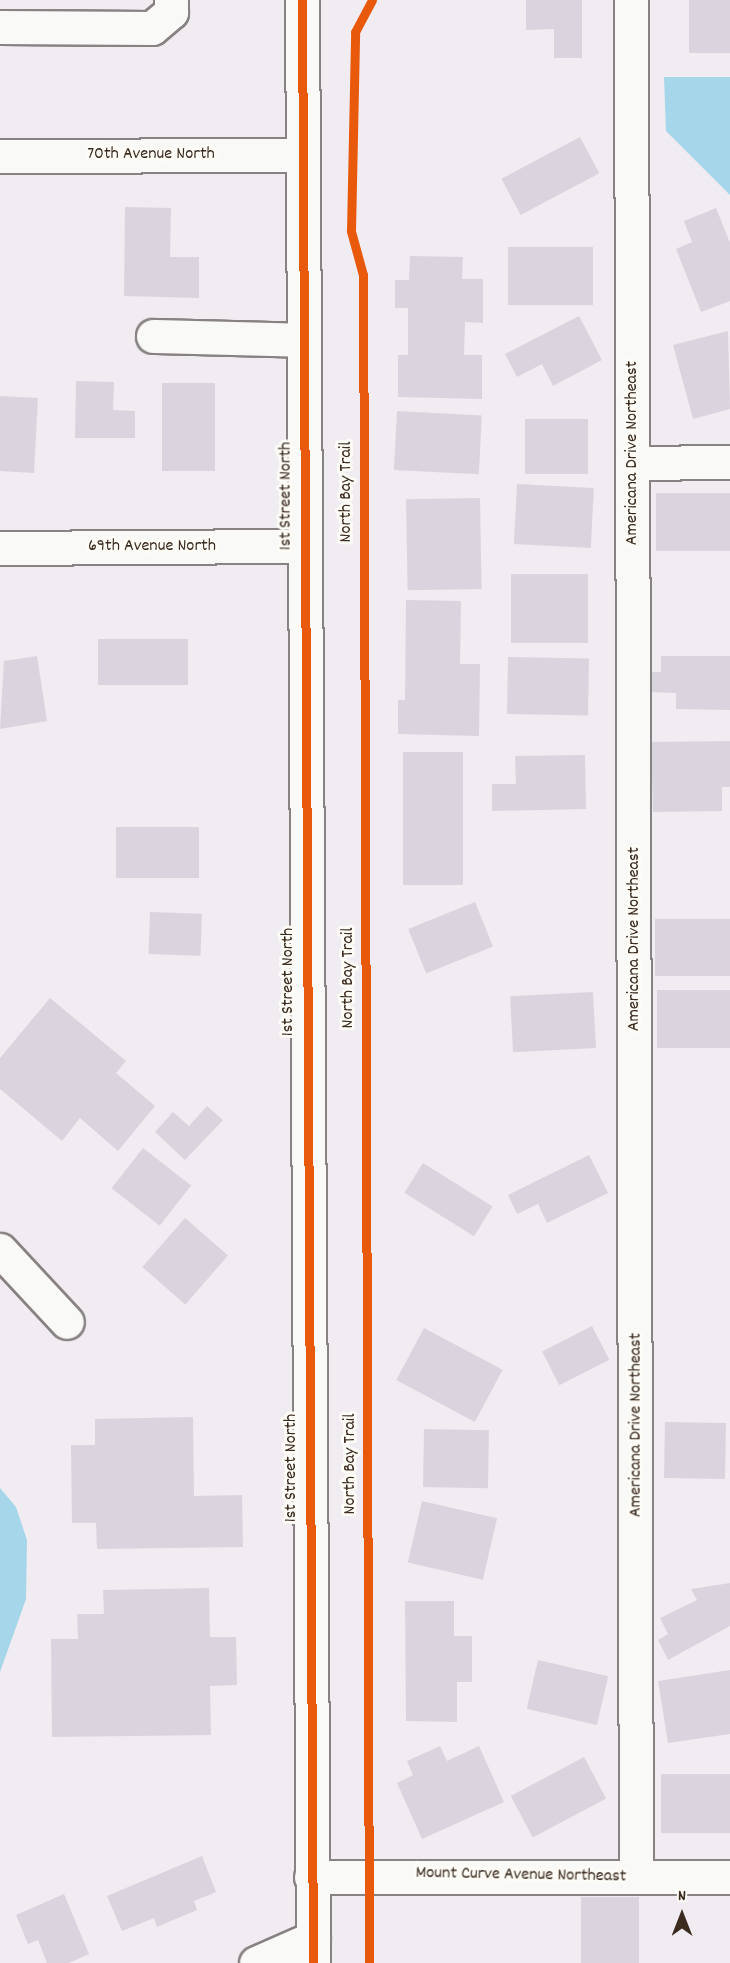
<!DOCTYPE html>
<html>
<head>
<meta charset="utf-8">
<style>
  body { margin:0 }
  #map { position:relative; width:730px; height:1963px; overflow:hidden; background:#f0ecf1; font-family:Dekko,sans-serif }
  div>[style] { position:absolute }
  .water>* { inset:0; background:#a5d6e9 }
  .building>* { inset:0; background:#dad4de; transform-origin:0 0 }
  .roads { filter:drop-shadow(2px 0 #888282) drop-shadow(-2px 0 #888282) drop-shadow(0 2px #888282) drop-shadow(0 -2px #888282) }
  .minor>* { height:33px; margin:-16.5px; padding:0 16.5px; transform-origin:16.5px; border-radius:16.5px; background:#f9f9f8 }
  .cycleway>* { height:9px; margin:-4.5px; padding:0 4.5px; transform-origin:4.5px; border-radius:4.5px; background:#e8590c }
  span { translate:-50% -50%; white-space:nowrap; text-align:center; line-height:1.15; -webkit-text-stroke:6px #fdfcf7; paint-order:stroke }
  .street-label { font-size:18px; color:#3b2a1e }
  .north { position:absolute; left:652px; top:1885px; width:60px; height:60px; -webkit-text-stroke:4px #fdfcf7; paint-order:stroke; rotate:0deg; font-size:16px; font-weight:700; line-height:24px; text-align:center; color:#3b2a1e }
  .north::after { content:''; display:block; margin:auto; width:21px; height:27px; background:#3b2a1e; clip-path:polygon(50% 0,100% 100%,50% 72%,0 100%) }
</style>
</head>
<body>
<div id="map">
  <div class="water">
    <div style="clip-path:polygon(664px 77px,730px 77px,730px 195px,666px 131px)"></div>
    <div style="clip-path:polygon(0 1488px,16px 1507px,27px 1540px,26px 1599px,0 1672px)"></div>
  </div>
  <div class="building">
    <div style="clip-path:polygon(526px 0,582px 0,582px 58px,554px 58px,554px 29px,526px 30px)"></div>
    <div style="left:689px;top:0;width:41px;height:53px"></div>
    <div style="left:580px;top:137px;width:41px;height:89px;rotate:62deg"></div>
    <div style="clip-path:polygon(125px 207px,171px 208px,170px 257px,199px 257px,199px 298px,124px 296px)"></div>
    <div style="clip-path:polygon(716px 208px,730px 243px,730px 301px,701px 312px,676px 249px,692px 242px,684px 221px)"></div>
    <div style="left:593px;top:247px;width:58px;height:85px;rotate:90deg"></div>
    <div style="clip-path:polygon(410px 256px,463px 257px,462px 279px,483px 279px,483px 323px,465px 322px,464px 355px,482px 355px,482px 399px,398px 397px,398px 355px,408px 355px,408px 308px,395px 308px,395px 280px,409px 280px)"></div>
    <div style="clip-path:polygon(579px 316px,602px 360px,553px 386px,542px 364px,517px 377px,505px 354px)"></div>
    <div style="clip-path:polygon(728px 331px,730px 409px,693px 419px,673px 345px)"></div>
    <div style="clip-path:polygon(76px 381px,114px 382px,113px 410px,135px 411px,135px 438px,75px 438px)"></div>
    <div style="left:162px;top:383px;width:53px;height:88px"></div>
    <div style="left:0;top:396px;width:38px;height:75px;rotate:3deg"></div>
    <div style="left:397px;top:411px;width:85px;height:59px;rotate:3deg"></div>
    <div style="left:525px;top:419px;width:63px;height:55px"></div>
    <div style="left:517px;top:484px;width:77px;height:60px;rotate:3deg"></div>
    <div style="left:656px;top:493px;width:74px;height:58px"></div>
    <div style="left:480px;top:498px;width:91px;height:74px;rotate:89deg"></div>
    <div style="left:511px;top:574px;width:77px;height:69px"></div>
    <div style="clip-path:polygon(406px 600px,461px 601px,460px 664px,480px 664px,479px 736px,398px 734px,398px 700px,405px 700px)"></div>
    <div style="left:188px;top:639px;width:46px;height:90px;rotate:90deg"></div>
    <div style="clip-path:polygon(37px 656px,47px 721px,0 729px,4px 661px)"></div>
    <div style="clip-path:polygon(661px 656px,730px 656px,730px 710px,676px 709px,676px 693px,648px 692px,648px 672px,661px 672px)"></div>
    <div style="left:508px;top:657px;width:81px;height:57px;rotate:1deg"></div>
    <div style="clip-path:polygon(730px 741px,730px 787px,722px 787px,722px 811px,653px 812px,651px 742px)"></div>
    <div style="left:403px;top:752px;width:60px;height:133px"></div>
    <div style="clip-path:polygon(585px 755px,586px 809px,492px 811px,492px 784px,516px 784px,515px 756px)"></div>
    <div style="left:116px;top:827px;width:83px;height:51px"></div>
    <div style="left:475px;top:902px;width:48px;height:72px;rotate:68deg"></div>
    <div style="left:150px;top:912px;width:52px;height:42px;rotate:2deg"></div>
    <div style="left:655px;top:919px;width:75px;height:57px"></div>
    <div style="left:657px;top:990px;width:73px;height:58px"></div>
    <div style="left:593px;top:992px;width:56px;height:83px;rotate:87deg"></div>
    <div style="clip-path:polygon(50px 998px,126px 1061px,116px 1073px,155px 1106px,118px 1151px,80px 1118px,62px 1141px,0 1089px,0 1058px)"></div>
    <div style="clip-path:polygon(207px 1106px,223px 1120px,185px 1160px,155px 1132px,173px 1112px,189px 1126px)"></div>
    <div style="left:143px;top:1148px;width:61px;height:51px;rotate:38deg"></div>
    <div style="clip-path:polygon(589px 1155px,608px 1193px,547px 1223px,538px 1204px,517px 1214px,508px 1195px)"></div>
    <div style="left:423px;top:1163px;width:82px;height:35px;rotate:32deg"></div>
    <div style="left:185px;top:1218px;width:57px;height:65px;rotate:41deg"></div>
    <div style="left:592px;top:1326px;width:38px;height:56px;rotate:63deg"></div>
    <div style="left:424px;top:1328px;width:89px;height:59px;rotate:28deg"></div>
    <div style="clip-path:polygon(193px 1417px,194px 1496px,242px 1495px,243px 1547px,97px 1549px,96px 1523px,72px 1523px,71px 1445px,95px 1445px,95px 1419px)"></div>
    <div style="left:665px;top:1422px;width:61px;height:56px;rotate:1deg"></div>
    <div style="left:424px;top:1429px;width:65px;height:58px;rotate:1deg"></div>
    <div style="left:422px;top:1501px;width:77px;height:63px;rotate:13deg"></div>
    <div style="clip-path:polygon(730px 1583px,730px 1626px,668px 1660px,658px 1640px,668px 1634px,660px 1618px,697px 1600px,691px 1589px)"></div>
    <div style="clip-path:polygon(209px 1588px,210px 1637px,236px 1637px,237px 1685px,210px 1686px,211px 1735px,52px 1737px,51px 1639px,78px 1639px,77px 1614px,104px 1614px,103px 1590px)"></div>
    <div style="clip-path:polygon(405px 1601px,454px 1601px,454px 1636px,472px 1636px,472px 1682px,457px 1682px,457px 1722px,406px 1721px)"></div>
    <div style="left:538px;top:1660px;width:72px;height:50px;rotate:13deg"></div>
    <div style="clip-path:polygon(730px 1670px,730px 1734px,668px 1743px,658px 1681px)"></div>
    <div style="clip-path:polygon(440px 1746px,447px 1761px,479px 1746px,504px 1802px,422px 1839px,397px 1783px,413px 1775px,407px 1761px)"></div>
    <div style="left:584px;top:1757px;width:47px;height:83px;rotate:62deg"></div>
    <div style="left:730px;top:1774px;width:59px;height:69px;rotate:90deg"></div>
    <div style="clip-path:polygon(202px 1856px,216px 1892px,194px 1901px,197px 1910px,157px 1927px,154px 1918px,122px 1931px,107px 1896px)"></div>
    <div style="clip-path:polygon(64px 1894px,89px 1954px,69px 1963px,47px 1963px,38px 1940px,28px 1944px,16px 1915px)"></div>
    <div style="left:581px;top:1897px;width:58px;height:66px"></div>
  </div>
  <div class="roads">
    <div class="minor">
      <div style="left:302px;top:0;width:1963px;rotate:89.68deg"></div>
      <div style="left:631px;top:0;width:1877px;rotate:89.85deg"></div>
      <div style="left:0;top:27px;width:152px;rotate:0.4deg"></div>
      <div style="left:152px;top:28px;width:25px;rotate:-40deg"></div>
      <div style="left:171px;top:12px;width:12px;rotate:-90deg"></div>
      <div style="left:0;top:156px;width:303px;rotate:-0.2deg"></div>
      <div style="left:153px;top:336px;width:150px;rotate:1.5deg"></div>
      <div style="left:633px;top:463px;width:97px;rotate:-0.6deg"></div>
      <div style="left:0;top:548px;width:303px;rotate:-0.4deg"></div>
      <div style="left:0;top:1250px;width:98px;rotate:47.1deg"></div>
      <div style="left:311px;top:1877px;width:419px"></div>
      <div style="left:256px;top:1963px;width:62px;rotate:-23.7deg"></div>
    </div>
  </div>
  <div class="cycleway">
    <div style="left:302px;top:0;width:1963px;rotate:89.68deg"></div>
    <div style="left:369px;top:1963px;width:1688px;rotate:-90.2deg"></div>
    <div style="left:363px;top:275px;width:46px;rotate:-105.3deg"></div>
    <div style="left:351px;top:231px;width:199px;rotate:-88.8deg"></div>
    <div style="left:355px;top:32px;width:36px;rotate:-62deg"></div>
  </div>
  <div class="street-label">
    <span style="left:151px;top:155px">70th Avenue North</span>
    <span style="left:633px;top:453px;rotate:-90deg">Americana Drive Northeast</span>
    <span style="left:347px;top:492px;rotate:-90deg">North Bay Trail</span>
    <span style="left:287px;top:496px;rotate:-90deg">1st Street North</span>
    <span style="left:152px;top:547px">69th Avenue North</span>
    <span style="left:635px;top:939px;rotate:-90deg">Americana Drive Northeast</span>
    <span style="left:349px;top:978px;rotate:-90deg">North Bay Trail</span>
    <span style="left:289px;top:982px;rotate:-90deg">1st Street North</span>
    <span style="left:637px;top:1425px;rotate:-90deg">Americana Drive Northeast</span>
    <span style="left:351px;top:1464px;rotate:-90deg">North Bay Trail</span>
    <span style="left:292px;top:1468px;rotate:-90deg">1st Street North</span>
    <span style="left:521px;top:1876px;rotate:1deg">Mount Curve Avenue Northeast</span>
  </div>
  <div class="north">N</div>
</div>
</body>
</html>
